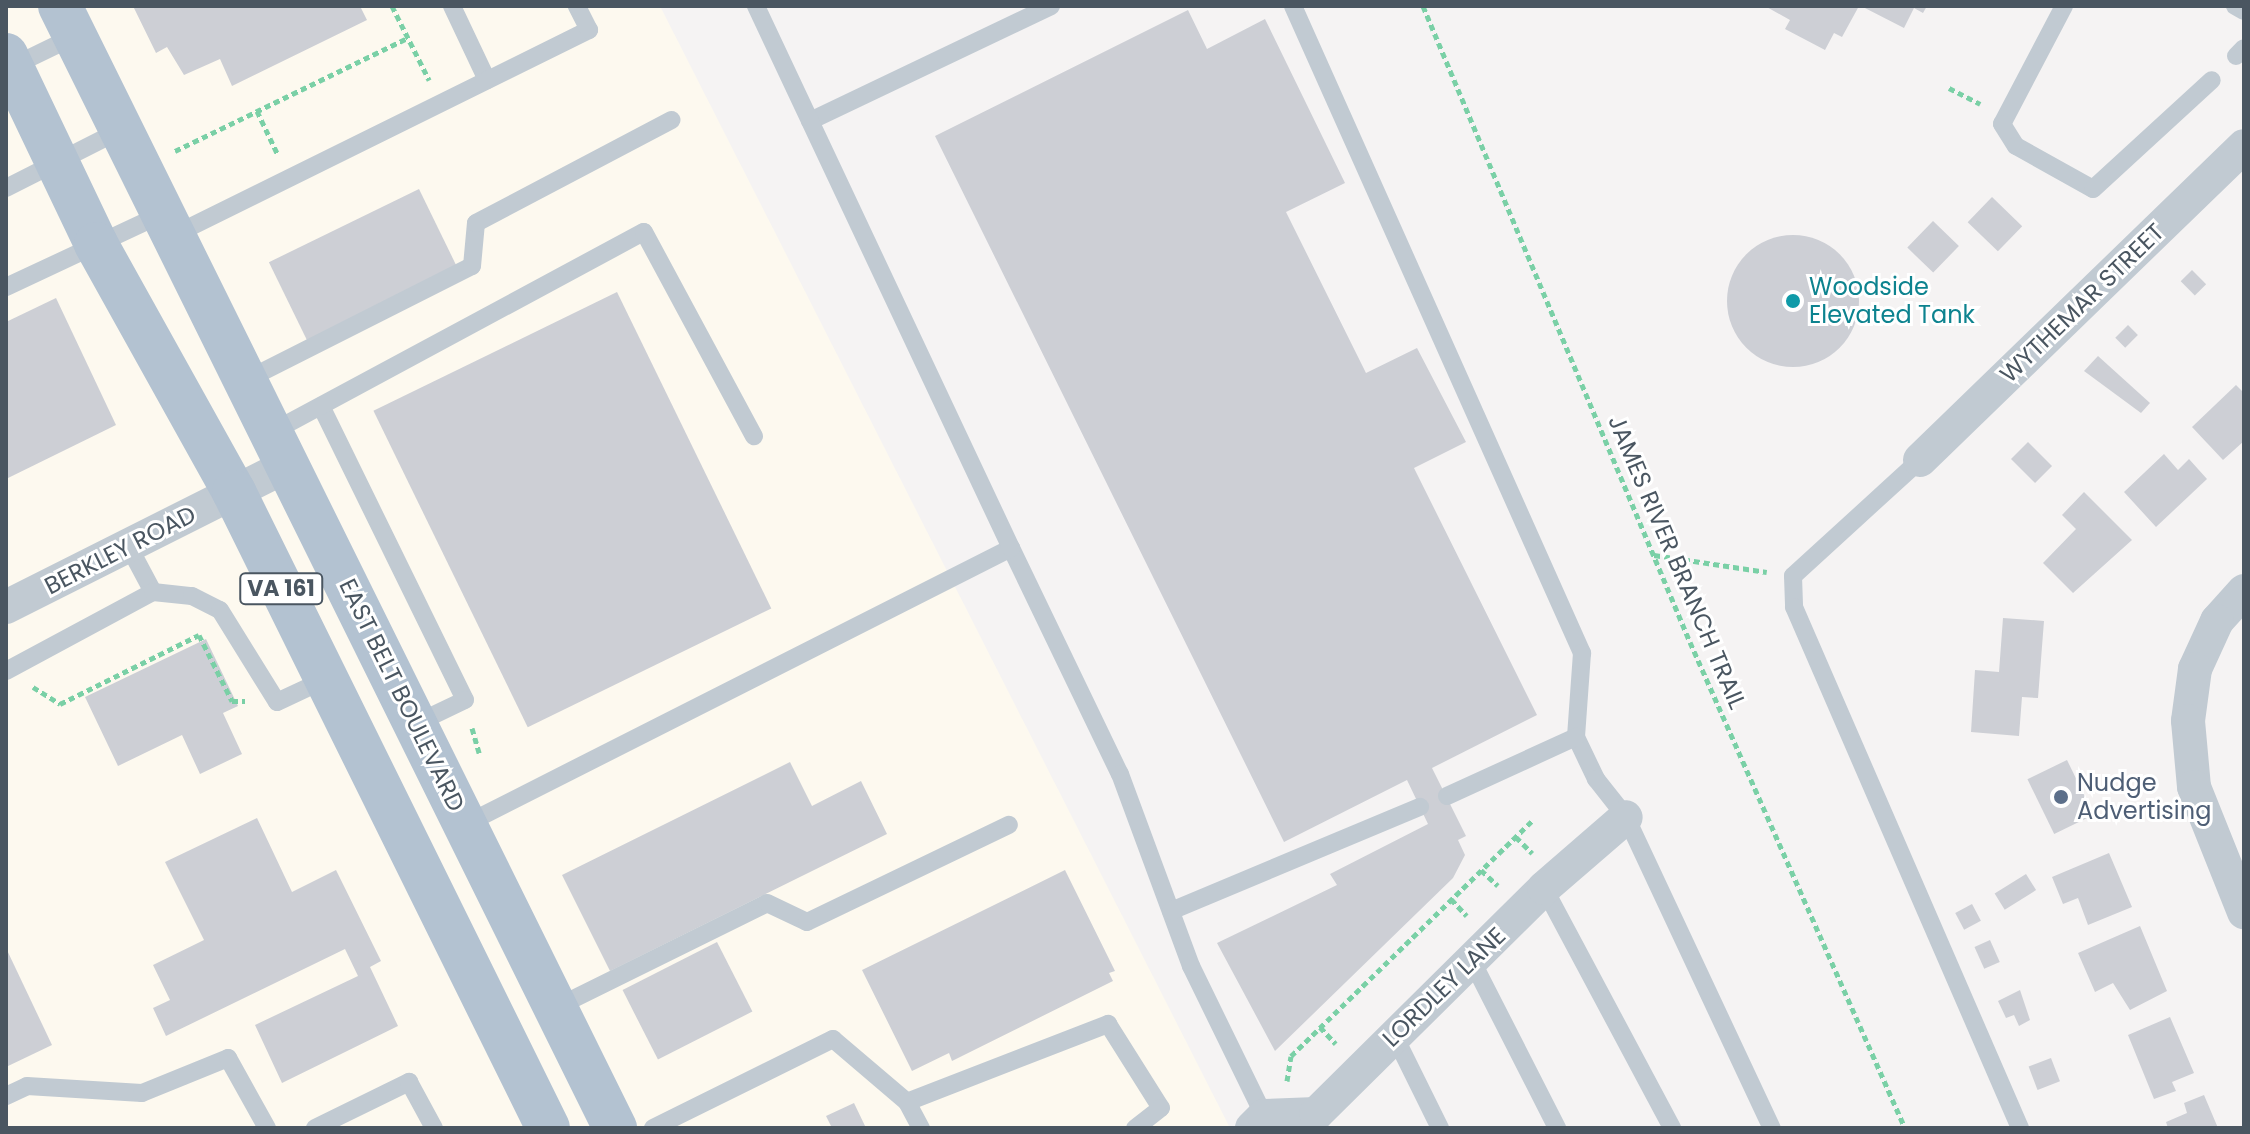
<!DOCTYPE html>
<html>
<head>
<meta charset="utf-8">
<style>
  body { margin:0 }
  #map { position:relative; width:2250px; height:1134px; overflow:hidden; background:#f5f3f3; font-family:Poppins,sans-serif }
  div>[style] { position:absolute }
  .commercial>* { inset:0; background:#fdf9ef }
  .building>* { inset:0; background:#cdcfd5; transform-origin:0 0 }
  .round { border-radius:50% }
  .path>* { height:5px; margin-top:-2.5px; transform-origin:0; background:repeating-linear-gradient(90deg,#7ad0a6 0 6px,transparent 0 10px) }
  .lane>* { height:18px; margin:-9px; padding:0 9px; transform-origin:9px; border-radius:9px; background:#c1cad2 }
  .street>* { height:34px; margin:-17px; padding:0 17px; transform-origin:17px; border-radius:17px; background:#c1cad2 }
  .primary>* { height:44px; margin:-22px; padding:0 22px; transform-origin:22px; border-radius:22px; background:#b3c2d1 }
  .dots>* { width:22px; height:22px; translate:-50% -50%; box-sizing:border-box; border:4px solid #fff; border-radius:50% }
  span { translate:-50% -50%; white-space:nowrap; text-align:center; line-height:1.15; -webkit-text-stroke:6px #fff; paint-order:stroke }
  .shield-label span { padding:2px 6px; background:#fff; border:2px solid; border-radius:6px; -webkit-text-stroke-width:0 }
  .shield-label { font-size:22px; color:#4a5661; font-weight:700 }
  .culture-label { font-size:24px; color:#0d838f }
  .left { translate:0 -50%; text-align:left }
  .street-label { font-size:24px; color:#4a5661 }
  .service-label { font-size:24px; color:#4e5e75 }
  .frame { position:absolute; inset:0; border:8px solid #4a5661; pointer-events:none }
</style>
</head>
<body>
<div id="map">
  <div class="commercial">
    <div style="clip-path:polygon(6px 6px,660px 6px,1230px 1128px,6px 1128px)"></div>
  </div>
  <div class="building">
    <div style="clip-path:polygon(133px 6px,360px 6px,367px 20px,232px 86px,220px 59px,184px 75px,167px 47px,156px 53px)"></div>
    <div style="clip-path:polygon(1765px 6px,1859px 6px,1842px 37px,1834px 33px,1825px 50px,1785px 29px,1790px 20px)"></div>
    <div style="clip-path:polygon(1861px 6px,1927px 6px,1923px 13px,1914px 8px,1904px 28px)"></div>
    <div style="clip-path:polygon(1188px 10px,1207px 49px,1265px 19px,1345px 183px,1286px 212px,1366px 373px,1417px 348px,1466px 442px,1414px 468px,1537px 715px,1432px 768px,1466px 836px,1458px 840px,1465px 855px,1453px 878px,1275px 1051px,1217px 943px,1337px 885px,1330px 874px,1428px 824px,1407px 780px,1284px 842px,935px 136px)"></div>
    <div style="left:419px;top:189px;width:90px;height:167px;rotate:64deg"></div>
    <div style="left:1992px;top:197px;width:42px;height:35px;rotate:44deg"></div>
    <div style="left:1933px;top:221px;width:36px;height:37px;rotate:44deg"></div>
    <div class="round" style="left:1727px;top:235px;width:132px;height:132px"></div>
    <div style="left:2192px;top:270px;width:20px;height:16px;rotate:45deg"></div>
    <div style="left:617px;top:292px;width:352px;height:271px;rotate:64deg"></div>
    <div style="clip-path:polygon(56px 298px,116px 425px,6px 479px,6px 322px)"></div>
    <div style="left:2128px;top:325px;width:14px;height:18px;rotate:45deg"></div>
    <div style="clip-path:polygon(2098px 356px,2150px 403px,2141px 413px,2084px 371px)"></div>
    <div style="clip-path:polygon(2236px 385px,2244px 393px,2244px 441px,2223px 460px,2192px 427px)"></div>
    <div style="left:2028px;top:442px;width:34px;height:24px;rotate:45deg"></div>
    <div style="clip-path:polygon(2164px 454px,2178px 470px,2189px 459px,2207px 479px,2156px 527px,2124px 492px)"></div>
    <div style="clip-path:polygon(2084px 492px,2132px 540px,2073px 593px,2043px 563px,2076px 529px,2062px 515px)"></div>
    <div style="clip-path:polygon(2003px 618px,2044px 621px,2038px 698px,2022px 697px,2019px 736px,1971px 732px,1975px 670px,1999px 672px)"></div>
    <div style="clip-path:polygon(206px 639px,238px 706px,223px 713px,242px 754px,200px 774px,182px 735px,118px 766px,85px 697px)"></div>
    <div style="left:2067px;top:760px;width:61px;height:44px;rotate:64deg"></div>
    <div style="clip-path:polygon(790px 762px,812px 806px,861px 781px,887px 834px,610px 971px,562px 875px)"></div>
    <div style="clip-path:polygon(257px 818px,292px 892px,336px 870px,381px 961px,370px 967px,398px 1026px,282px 1083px,255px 1025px,358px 976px,345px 949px,166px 1036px,153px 1008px,170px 1000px,153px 965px,204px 940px,165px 862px)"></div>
    <div style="clip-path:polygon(2109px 853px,2132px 907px,2088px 925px,2078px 898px,2063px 904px,2052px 877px)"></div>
    <div style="clip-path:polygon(1065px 870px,1115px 971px,1109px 973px,1113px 981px,952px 1061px,949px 1053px,912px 1071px,862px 970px)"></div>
    <div style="left:2026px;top:874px;width:19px;height:37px;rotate:58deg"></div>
    <div style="left:1972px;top:904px;width:19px;height:19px;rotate:62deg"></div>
    <div style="clip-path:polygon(2140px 926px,2167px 991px,2130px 1010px,2113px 983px,2095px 992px,2078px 953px)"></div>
    <div style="left:1990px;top:940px;width:24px;height:17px;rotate:66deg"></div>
    <div style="left:717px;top:942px;width:78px;height:106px;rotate:63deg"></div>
    <div style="clip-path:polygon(6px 948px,52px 1045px,6px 1067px)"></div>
    <div style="clip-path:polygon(2020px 990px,2030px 1020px,2019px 1026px,2014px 1015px,2006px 1018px,1998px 1001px)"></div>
    <div style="clip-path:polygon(2170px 1017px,2194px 1073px,2172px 1082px,2176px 1091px,2154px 1099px,2128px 1035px)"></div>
    <div style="left:2051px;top:1058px;width:25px;height:24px;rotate:69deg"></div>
    <div style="clip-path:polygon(2204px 1095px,2218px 1128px,2168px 1128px,2166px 1122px,2187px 1113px,2184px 1103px)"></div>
    <div style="clip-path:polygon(854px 1103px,866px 1128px,832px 1128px,826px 1116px)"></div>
  </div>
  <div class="path">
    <div style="left:392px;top:6px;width:83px;rotate:63.4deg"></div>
    <div style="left:1423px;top:6px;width:690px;rotate:67.23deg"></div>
    <div style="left:1690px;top:642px;width:531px;rotate:66.14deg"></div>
    <div style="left:1949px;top:88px;width:35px;rotate:27deg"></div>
    <div style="left:257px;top:111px;width:47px;rotate:64.5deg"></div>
    <div style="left:175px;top:151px;width:259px;rotate:-25.9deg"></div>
    <div style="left:1654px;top:555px;width:114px;rotate:8.6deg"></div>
    <div style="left:33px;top:687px;width:32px;rotate:32deg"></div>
    <div style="left:60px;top:704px;width:155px;rotate:-26.4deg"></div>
    <div style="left:199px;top:635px;width:74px;rotate:63.4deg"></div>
    <div style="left:232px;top:701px;width:13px"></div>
    <div style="left:472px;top:728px;width:26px;rotate:74deg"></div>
    <div style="left:1516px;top:837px;width:23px;rotate:45deg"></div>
    <div style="left:1481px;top:870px;width:23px;rotate:43deg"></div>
    <div style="left:1451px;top:899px;width:23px;rotate:47deg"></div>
    <div style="left:1320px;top:1027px;width:23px;rotate:47deg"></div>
    <div style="left:1287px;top:1081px;width:25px;rotate:-81deg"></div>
    <div style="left:1291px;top:1056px;width:338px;rotate:-44.3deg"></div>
  </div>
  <div class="lane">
    <div style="left:452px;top:6px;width:82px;rotate:64.7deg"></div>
    <div style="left:1293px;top:6px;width:709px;rotate:65.93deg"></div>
    <div style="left:1582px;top:653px;width:84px;rotate:94.1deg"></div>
    <div style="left:1576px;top:737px;width:47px;rotate:64.5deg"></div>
    <div style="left:1596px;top:779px;width:48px;rotate:51.7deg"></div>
    <div style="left:1626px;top:817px;width:344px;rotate:64.9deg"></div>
    <div style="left:2064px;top:6px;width:133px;rotate:117.7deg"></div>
    <div style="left:2002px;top:124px;width:26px;rotate:58deg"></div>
    <div style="left:2016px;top:146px;width:88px;rotate:29.2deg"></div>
    <div style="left:2093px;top:189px;width:161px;rotate:-42.5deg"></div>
    <div style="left:2235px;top:6px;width:10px;rotate:29deg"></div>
    <div style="left:2236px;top:56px;width:11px;rotate:-45deg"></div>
    <div style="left:9px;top:68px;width:73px;rotate:-25.9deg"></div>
    <div style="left:810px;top:121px;width:267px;rotate:-25.5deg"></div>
    <div style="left:6px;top:188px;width:129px;rotate:-26.8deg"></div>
    <div style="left:174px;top:235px;width:463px;rotate:-26.3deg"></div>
    <div style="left:589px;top:30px;width:27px;rotate:-117deg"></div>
    <div style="left:6px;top:287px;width:172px;rotate:-25.1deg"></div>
    <div style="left:246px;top:380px;width:253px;rotate:-26.8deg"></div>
    <div style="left:472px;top:266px;width:43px;rotate:-84.7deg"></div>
    <div style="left:476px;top:223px;width:221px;rotate:-27.8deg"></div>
    <div style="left:321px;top:406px;width:327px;rotate:63.9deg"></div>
    <div style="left:465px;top:700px;width:53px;rotate:154.4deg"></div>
    <div style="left:272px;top:432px;width:422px;rotate:-28.3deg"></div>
    <div style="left:644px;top:232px;width:232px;rotate:61.7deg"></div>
    <div style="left:1920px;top:460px;width:172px;rotate:137.6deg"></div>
    <div style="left:1793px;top:576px;width:31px;rotate:88deg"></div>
    <div style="left:1794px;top:607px;width:568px;rotate:66.55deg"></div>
    <div style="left:128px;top:545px;width:53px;rotate:62deg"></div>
    <div style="left:1011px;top:548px;width:251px;rotate:64.3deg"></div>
    <div style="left:1120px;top:774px;width:205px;rotate:69.7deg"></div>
    <div style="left:1191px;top:966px;width:167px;rotate:64deg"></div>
    <div style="left:6px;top:671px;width:167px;rotate:-28.3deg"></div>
    <div style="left:153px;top:592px;width:39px;rotate:6deg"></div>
    <div style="left:192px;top:596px;width:31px;rotate:27deg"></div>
    <div style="left:220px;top:610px;width:108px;rotate:58.2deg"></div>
    <div style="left:277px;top:702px;width:54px;rotate:-25.1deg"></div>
    <div style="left:1447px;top:796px;width:142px;rotate:-24.6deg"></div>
    <div style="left:466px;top:824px;width:611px;rotate:-26.86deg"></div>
    <div style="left:1011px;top:548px;width:599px;rotate:-115.2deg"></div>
    <div style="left:1544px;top:888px;width:272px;rotate:61.9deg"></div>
    <div style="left:1171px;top:911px;width:270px;rotate:-22.7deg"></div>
    <div style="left:1471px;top:959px;width:190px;rotate:63deg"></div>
    <div style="left:557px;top:1007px;width:234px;rotate:-26.3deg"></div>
    <div style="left:767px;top:903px;width:44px;rotate:25.4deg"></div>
    <div style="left:807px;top:922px;width:224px;rotate:-25.7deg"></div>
    <div style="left:1394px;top:1035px;width:104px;rotate:63.7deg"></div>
    <div style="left:6px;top:1096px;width:23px;rotate:-25deg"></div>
    <div style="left:27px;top:1086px;width:115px;rotate:3.5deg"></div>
    <div style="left:142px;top:1093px;width:93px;rotate:-22.1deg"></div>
    <div style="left:228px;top:1058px;width:80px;rotate:60.9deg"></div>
    <div style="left:907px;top:1102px;width:216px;rotate:-21.2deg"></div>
    <div style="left:1108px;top:1024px;width:99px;rotate:57.8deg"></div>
    <div style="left:1161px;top:1108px;width:33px;rotate:142deg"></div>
    <div style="left:315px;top:1128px;width:105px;rotate:-26.1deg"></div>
    <div style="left:409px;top:1082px;width:52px;rotate:61.5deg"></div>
    <div style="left:653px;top:1128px;width:201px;rotate:-26.3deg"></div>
    <div style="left:833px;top:1039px;width:97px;rotate:40.4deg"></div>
    <div style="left:907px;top:1102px;width:30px;rotate:62deg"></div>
  </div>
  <div class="street">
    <div style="left:1920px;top:460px;width:451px;rotate:-44.1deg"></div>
    <div style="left:2244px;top:591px;width:40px;rotate:132deg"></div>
    <div style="left:2217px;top:621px;width:53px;rotate:114.6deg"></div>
    <div style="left:2195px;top:669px;width:52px;rotate:97.7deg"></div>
    <div style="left:2188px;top:721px;width:66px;rotate:84.8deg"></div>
    <div style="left:2194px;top:787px;width:135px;rotate:68.2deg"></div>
    <div style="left:6px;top:607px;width:316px;rotate:-26.7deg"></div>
    <div style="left:1252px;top:1128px;width:17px;rotate:-45deg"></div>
    <div style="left:1264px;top:1116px;width:52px;rotate:-2.2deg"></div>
    <div style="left:1316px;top:1114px;width:321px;rotate:-44.7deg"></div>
    <div style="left:1544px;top:888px;width:108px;rotate:-40.9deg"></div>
  </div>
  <div class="primary">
    <div style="left:60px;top:6px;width:1252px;rotate:63.68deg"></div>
    <div style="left:6px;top:55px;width:209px;rotate:64.5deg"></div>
    <div style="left:96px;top:244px;width:284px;rotate:60.9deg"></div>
    <div style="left:234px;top:492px;width:709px;rotate:63.72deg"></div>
  </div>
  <div class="dots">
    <div style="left:1793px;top:301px;background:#0f9aa8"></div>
    <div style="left:2061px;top:797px;background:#5c6f8a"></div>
  </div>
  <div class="shield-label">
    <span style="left:281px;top:589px">VA 161</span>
  </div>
  <div class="culture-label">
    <span class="left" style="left:1809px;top:301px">Woodside<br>Elevated Tank</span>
  </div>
  <div class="street-label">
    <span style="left:2082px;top:303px;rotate:-44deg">WYTHEMAR STREET</span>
    <span style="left:120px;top:550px;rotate:-27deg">BERKLEY ROAD</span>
    <span style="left:1677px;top:562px;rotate:67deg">JAMES RIVER BRANCH TRAIL</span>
    <span style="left:402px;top:695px;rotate:64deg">EAST BELT BOULEVARD</span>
    <span style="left:1444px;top:987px;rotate:-44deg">LORDLEY LANE</span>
  </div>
  <div class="service-label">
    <span class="left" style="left:2077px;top:797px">Nudge<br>Advertising</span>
  </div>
  <div class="frame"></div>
</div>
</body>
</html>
